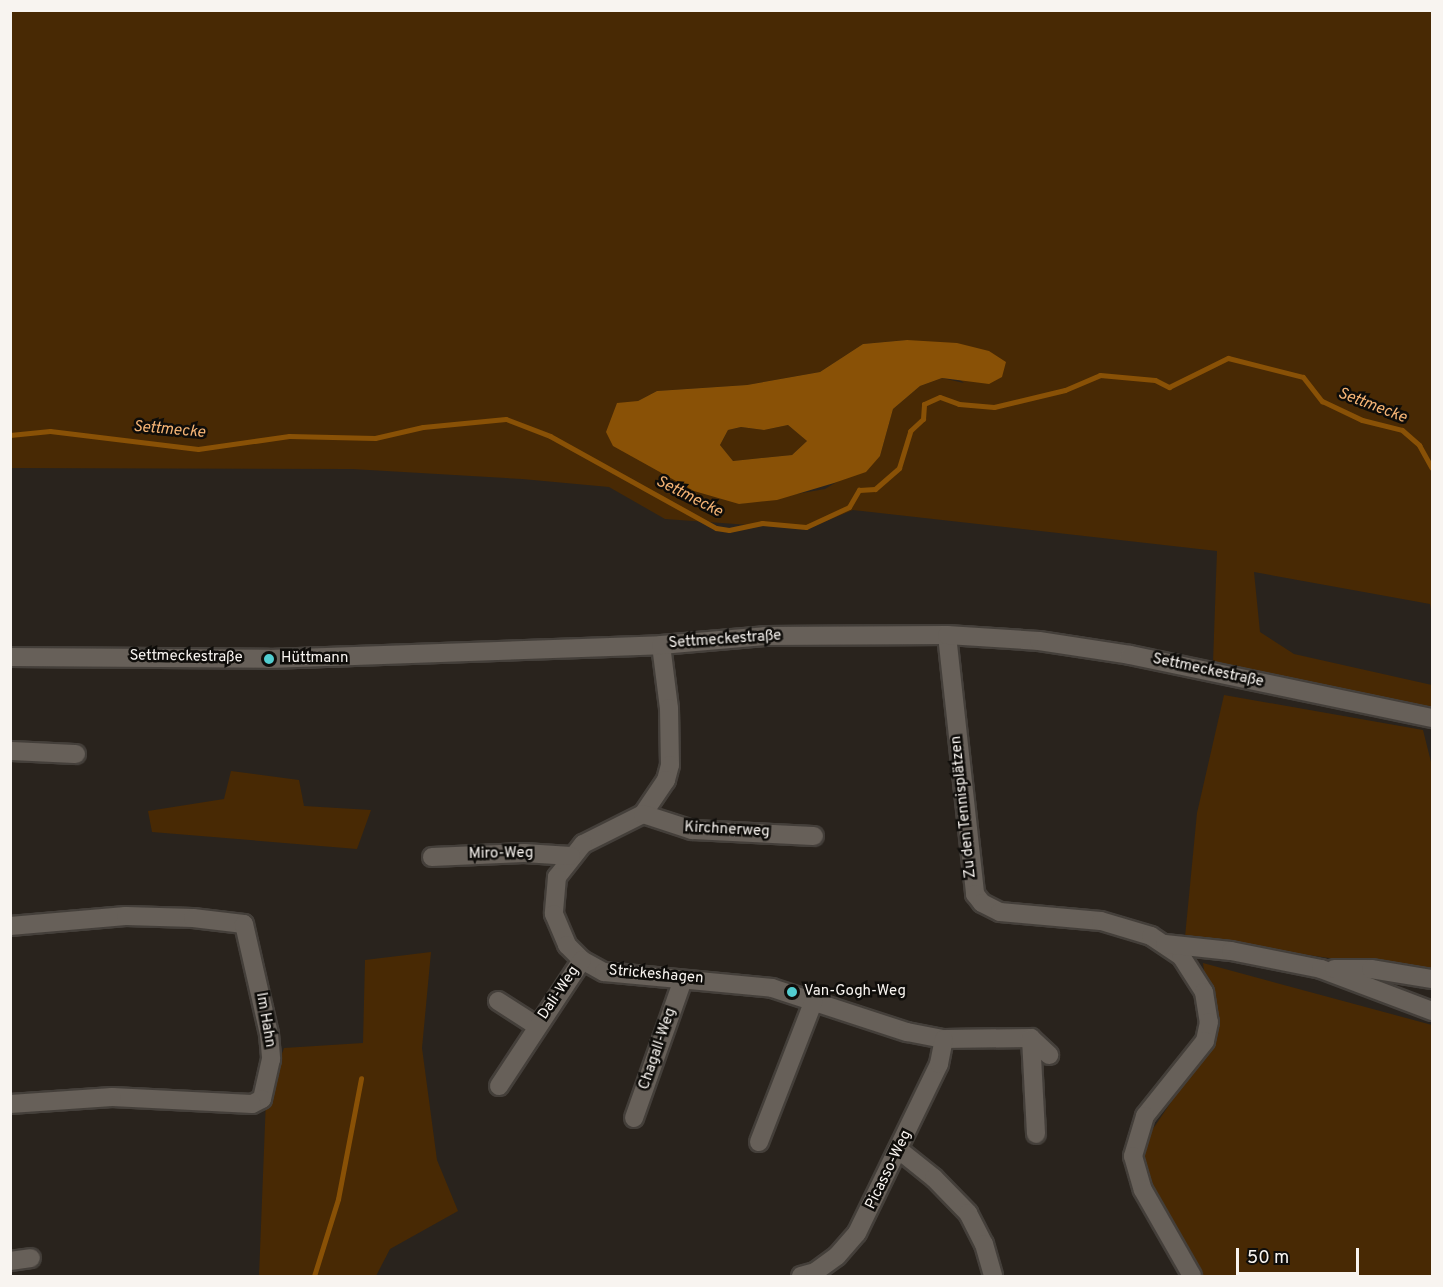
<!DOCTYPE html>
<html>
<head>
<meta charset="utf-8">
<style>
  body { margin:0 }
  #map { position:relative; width:1443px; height:1287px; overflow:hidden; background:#29231d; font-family:Overpass,sans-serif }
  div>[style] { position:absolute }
  .green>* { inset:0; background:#482904 }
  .water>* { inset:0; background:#895106 }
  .stream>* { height:5px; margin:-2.5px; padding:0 2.5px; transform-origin:2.5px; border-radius:2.5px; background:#895106 }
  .roads { filter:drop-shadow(2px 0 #443f3a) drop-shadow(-2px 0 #443f3a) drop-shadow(0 2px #443f3a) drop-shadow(0 -2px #443f3a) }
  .minor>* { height:18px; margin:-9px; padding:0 9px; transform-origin:9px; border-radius:9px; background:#676059 }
  .dots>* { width:16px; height:16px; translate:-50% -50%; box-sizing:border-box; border:3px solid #0f0d0a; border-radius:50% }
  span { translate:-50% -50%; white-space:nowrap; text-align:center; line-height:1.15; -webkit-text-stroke:5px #0f0d0a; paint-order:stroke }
  .street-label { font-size:15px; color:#f8f4f0 }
  .poi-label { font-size:15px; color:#f8f4f0 }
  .left { translate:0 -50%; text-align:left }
  .water-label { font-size:16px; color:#f5b475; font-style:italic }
  .frame { position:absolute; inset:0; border:12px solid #f8f4f0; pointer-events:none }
  .scale { position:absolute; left:1236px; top:1248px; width:123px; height:27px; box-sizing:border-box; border:3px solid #f8f4f0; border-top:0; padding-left:8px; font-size:18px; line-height:21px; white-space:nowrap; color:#f8f4f0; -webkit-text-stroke:4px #0f0d0a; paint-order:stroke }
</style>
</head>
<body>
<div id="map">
  <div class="green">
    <div style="clip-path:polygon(evenodd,10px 11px,1432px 11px,1432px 616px,1430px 604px,1254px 572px,1260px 632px,1294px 654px,1432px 685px,1432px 708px,1393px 708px,1213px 663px,1217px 551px,853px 510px,807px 529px,665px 519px,609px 487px,522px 479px,352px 469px,11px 468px,10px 11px,907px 340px,964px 383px,942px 378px,920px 386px,893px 409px,880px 456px,825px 489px,739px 504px,638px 401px,657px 391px,747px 385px,820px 372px,863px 344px,907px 340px)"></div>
    <div style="clip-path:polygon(788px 425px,807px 441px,792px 455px,733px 461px,720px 445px,728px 430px,741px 427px,764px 430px)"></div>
    <div style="clip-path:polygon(1224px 695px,1423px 730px,1432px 766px,1432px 973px,1185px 937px,1197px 813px)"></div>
    <div style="clip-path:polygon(231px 771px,299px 780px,304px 806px,371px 810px,357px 849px,152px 832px,148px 811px,224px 799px)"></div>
    <div style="clip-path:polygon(431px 952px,422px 1048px,437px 1160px,458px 1211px,390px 1249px,376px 1276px,259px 1276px,266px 1099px,284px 1048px,363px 1043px,365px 960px)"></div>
    <div style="clip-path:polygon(1203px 963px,1432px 1025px,1432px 1276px,1195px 1276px,1155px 1196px,1140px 1148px,1213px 1040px)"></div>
  </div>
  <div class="water">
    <div style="clip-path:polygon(evenodd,907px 340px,957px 343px,989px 351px,1006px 362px,1002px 377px,989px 384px,942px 378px,920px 386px,893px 409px,880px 456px,866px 472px,834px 483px,777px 500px,739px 504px,694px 491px,613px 446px,606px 432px,617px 403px,638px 401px,657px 391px,747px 385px,820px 372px,863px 344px,907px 340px,788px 425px,807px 441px,792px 455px,733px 461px,720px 445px,728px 430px,741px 427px,764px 430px,788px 425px)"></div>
  </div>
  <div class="stream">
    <div style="left:10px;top:435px;width:40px;rotate:-5.7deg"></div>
    <div style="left:50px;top:431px;width:149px;rotate:6.9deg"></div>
    <div style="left:198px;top:449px;width:92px;rotate:-8.1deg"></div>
    <div style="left:289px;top:436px;width:86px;rotate:1.3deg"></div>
    <div style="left:375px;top:438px;width:49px;rotate:-12.9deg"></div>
    <div style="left:423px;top:427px;width:83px;rotate:-5.5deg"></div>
    <div style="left:506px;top:419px;width:47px;rotate:21.1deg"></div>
    <div style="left:550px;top:436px;width:190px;rotate:29deg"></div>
    <div style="left:716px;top:528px;width:13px;rotate:9deg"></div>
    <div style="left:729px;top:530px;width:34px;rotate:-12deg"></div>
    <div style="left:762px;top:523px;width:44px;rotate:5.2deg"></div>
    <div style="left:806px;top:527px;width:47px;rotate:-24.9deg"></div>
    <div style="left:849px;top:507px;width:20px;rotate:-60deg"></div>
    <div style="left:859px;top:490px;width:16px;rotate:-4deg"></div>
    <div style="left:875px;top:489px;width:32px;rotate:-41deg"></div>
    <div style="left:899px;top:468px;width:39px;rotate:-73deg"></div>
    <div style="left:910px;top:431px;width:18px;rotate:-43deg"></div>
    <div style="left:923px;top:419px;width:15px;rotate:-86deg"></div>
    <div style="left:924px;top:404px;width:17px;rotate:-24deg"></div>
    <div style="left:940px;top:397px;width:20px;rotate:20deg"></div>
    <div style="left:959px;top:404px;width:35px;rotate:5deg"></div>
    <div style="left:994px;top:407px;width:73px;rotate:-13.5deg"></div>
    <div style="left:1065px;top:390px;width:38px;rotate:-23deg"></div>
    <div style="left:1100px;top:375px;width:55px;rotate:5.2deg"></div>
    <div style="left:1155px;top:380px;width:16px;rotate:27deg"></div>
    <div style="left:1169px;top:387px;width:66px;rotate:-26.2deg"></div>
    <div style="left:1228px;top:358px;width:77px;rotate:14.2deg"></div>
    <div style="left:1303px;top:377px;width:31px;rotate:52deg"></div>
    <div style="left:1322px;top:401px;width:44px;rotate:25.4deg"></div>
    <div style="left:1362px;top:420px;width:41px;rotate:14deg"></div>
    <div style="left:1402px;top:430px;width:23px;rotate:41deg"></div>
    <div style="left:1419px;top:445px;width:26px;rotate:61deg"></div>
    <div style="left:314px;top:1276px;width:81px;rotate:-72.7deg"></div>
    <div style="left:338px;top:1199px;width:123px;rotate:-79.2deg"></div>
  </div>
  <div class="roads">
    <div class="minor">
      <div style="left:947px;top:635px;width:261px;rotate:83.8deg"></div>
      <div style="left:975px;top:894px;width:11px;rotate:52deg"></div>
      <div style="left:982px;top:903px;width:20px;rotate:27deg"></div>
      <div style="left:1000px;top:912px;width:101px;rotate:5.1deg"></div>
      <div style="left:1101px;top:921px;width:52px;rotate:16.7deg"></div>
      <div style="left:1151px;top:936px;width:36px;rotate:34deg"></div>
      <div style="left:1181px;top:956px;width:43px;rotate:57.4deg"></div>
      <div style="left:1204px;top:992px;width:30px;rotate:81deg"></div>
      <div style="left:1209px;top:1022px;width:19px;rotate:102deg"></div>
      <div style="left:1205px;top:1041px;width:96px;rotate:128.7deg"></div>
      <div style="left:1145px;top:1116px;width:42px;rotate:106.7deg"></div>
      <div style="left:1133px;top:1156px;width:35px;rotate:74deg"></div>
      <div style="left:1143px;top:1190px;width:99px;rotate:60.3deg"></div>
      <div style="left:661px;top:645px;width:64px;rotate:82.8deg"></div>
      <div style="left:669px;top:708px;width:57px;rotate:89deg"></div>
      <div style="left:670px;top:765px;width:16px;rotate:105deg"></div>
      <div style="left:666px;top:780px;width:41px;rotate:124.1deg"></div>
      <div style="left:643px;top:814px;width:67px;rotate:153.4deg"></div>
      <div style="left:583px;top:844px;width:42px;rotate:128.2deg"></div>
      <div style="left:557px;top:877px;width:37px;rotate:95deg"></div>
      <div style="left:554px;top:914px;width:34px;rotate:67deg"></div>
      <div style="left:567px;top:945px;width:21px;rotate:45deg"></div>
      <div style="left:582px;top:960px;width:25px;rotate:29deg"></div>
      <div style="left:604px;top:972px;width:169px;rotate:5.4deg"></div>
      <div style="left:772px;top:988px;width:142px;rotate:18.1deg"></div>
      <div style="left:907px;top:1032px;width:38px;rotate:11deg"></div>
      <div style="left:944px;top:1039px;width:87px;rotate:-0.7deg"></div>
      <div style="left:1031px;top:1038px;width:25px;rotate:43deg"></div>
      <div style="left:10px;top:657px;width:259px;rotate:0.4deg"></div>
      <div style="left:269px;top:659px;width:392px;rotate:-2deg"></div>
      <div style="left:661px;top:645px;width:104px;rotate:-4.9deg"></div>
      <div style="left:765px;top:636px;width:182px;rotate:-0.3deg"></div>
      <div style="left:947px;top:635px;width:92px;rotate:3.7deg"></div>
      <div style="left:1039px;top:641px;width:92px;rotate:8.7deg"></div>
      <div style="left:1130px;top:655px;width:309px;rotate:11.8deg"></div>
      <div style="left:10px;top:751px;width:66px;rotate:2.6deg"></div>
      <div style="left:643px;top:814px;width:52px;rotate:18.1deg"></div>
      <div style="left:692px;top:830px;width:122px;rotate:2.8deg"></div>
      <div style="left:432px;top:857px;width:92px;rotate:-2.5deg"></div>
      <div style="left:524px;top:853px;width:47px;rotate:3.7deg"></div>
      <div style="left:10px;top:926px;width:116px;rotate:-4.9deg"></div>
      <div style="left:126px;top:916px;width:67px;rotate:1.7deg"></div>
      <div style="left:193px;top:918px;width:51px;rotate:6.7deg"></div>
      <div style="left:244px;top:924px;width:113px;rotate:77.2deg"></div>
      <div style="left:269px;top:1034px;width:25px;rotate:85deg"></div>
      <div style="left:271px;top:1059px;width:41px;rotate:102.7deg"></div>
      <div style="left:262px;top:1099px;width:11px;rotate:153deg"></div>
      <div style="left:252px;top:1104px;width:140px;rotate:-177.1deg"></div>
      <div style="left:112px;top:1097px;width:102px;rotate:176.1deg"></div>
      <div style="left:1165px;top:944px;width:66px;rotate:6.1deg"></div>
      <div style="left:1231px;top:951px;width:92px;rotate:11.3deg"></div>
      <div style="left:1321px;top:969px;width:119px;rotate:20.7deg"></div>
      <div style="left:1334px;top:969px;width:37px"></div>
      <div style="left:1371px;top:969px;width:62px;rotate:9.3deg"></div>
      <div style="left:498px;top:1001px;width:46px;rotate:32.7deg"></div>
      <div style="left:1031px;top:1038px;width:96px;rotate:87deg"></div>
      <div style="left:499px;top:1086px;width:151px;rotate:-56.6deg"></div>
      <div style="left:634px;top:1118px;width:146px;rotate:-70.5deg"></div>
      <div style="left:759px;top:1142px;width:152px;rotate:-68.8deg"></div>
      <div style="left:899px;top:1150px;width:45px;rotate:38.7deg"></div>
      <div style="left:934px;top:1178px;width:49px;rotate:45.8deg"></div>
      <div style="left:968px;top:1213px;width:35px;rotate:63deg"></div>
      <div style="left:984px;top:1244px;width:33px;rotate:74deg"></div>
      <div style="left:10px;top:1261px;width:21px;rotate:-8deg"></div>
      <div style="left:801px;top:1276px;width:15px;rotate:-16deg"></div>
      <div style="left:815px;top:1272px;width:27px;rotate:-36deg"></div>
      <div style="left:837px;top:1256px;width:30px;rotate:-49deg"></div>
      <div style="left:857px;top:1233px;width:188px;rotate:-64.1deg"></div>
      <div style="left:939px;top:1064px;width:25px;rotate:-79deg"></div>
    </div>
  </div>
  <div class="dots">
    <div style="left:269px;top:659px;background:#52cdd0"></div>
    <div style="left:792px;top:992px;background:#52cdd0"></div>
  </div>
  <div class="street-label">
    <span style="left:725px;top:640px;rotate:-4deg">Settmeckestraße</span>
    <span style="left:186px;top:657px;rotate:1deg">Settmeckestraße</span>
    <span style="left:1208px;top:671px;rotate:12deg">Settmeckestraße</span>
    <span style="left:964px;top:807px;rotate:-96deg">Zu den Tennisplätzen</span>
    <span style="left:727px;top:830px;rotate:3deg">Kirchnerweg</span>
    <span style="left:501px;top:854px;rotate:-1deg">Miro-Weg</span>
    <span style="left:656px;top:975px;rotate:5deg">Strickeshagen</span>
    <span style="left:559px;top:993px;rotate:-56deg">Dali-Weg</span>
    <span style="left:265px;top:1020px;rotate:80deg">Im Hahn</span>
    <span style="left:658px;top:1049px;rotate:-71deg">Chagall-Weg</span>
    <span style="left:889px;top:1170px;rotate:-64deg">Picasso-Weg</span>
  </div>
  <div class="poi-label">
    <span class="left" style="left:281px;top:659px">Hüttmann</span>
    <span class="left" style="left:804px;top:992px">Van-Gogh-Weg</span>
  </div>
  <div class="water-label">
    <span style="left:1372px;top:406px;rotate:21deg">Settmecke</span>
    <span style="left:169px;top:430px;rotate:5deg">Settmecke</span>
    <span style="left:689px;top:497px;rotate:27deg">Settmecke</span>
  </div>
  <div class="frame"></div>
  <div class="scale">50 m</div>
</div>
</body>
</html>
